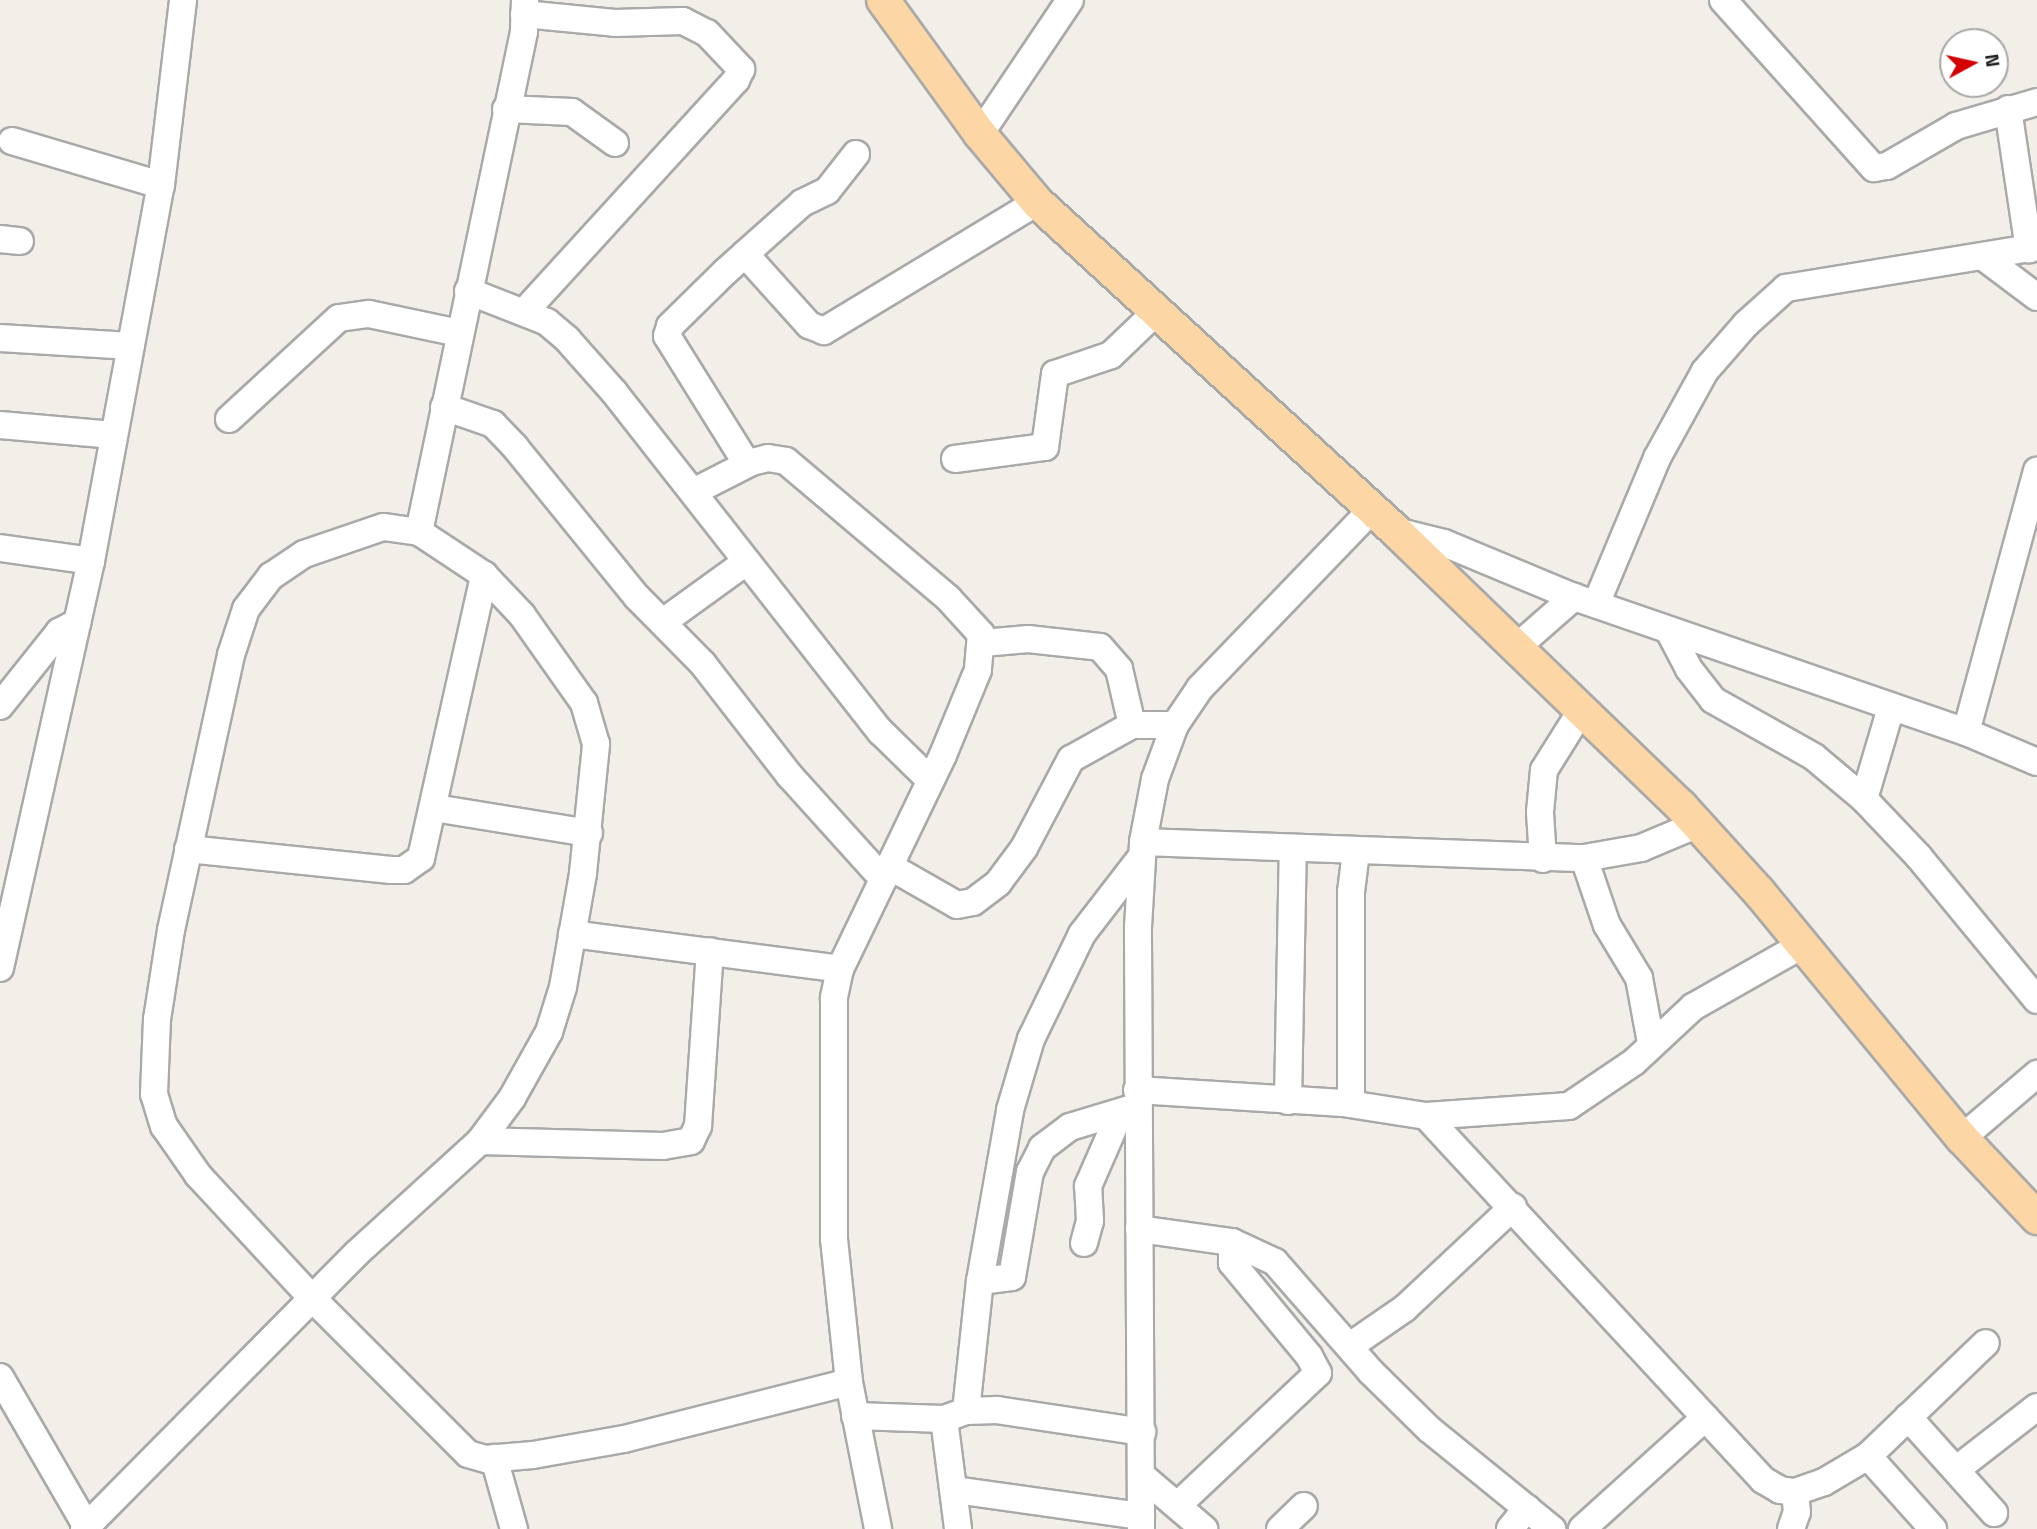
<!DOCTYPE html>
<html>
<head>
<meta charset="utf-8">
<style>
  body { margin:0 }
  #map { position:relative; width:2037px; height:1529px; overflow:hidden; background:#f2efe9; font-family:"Titillium Web",sans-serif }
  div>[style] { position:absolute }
  .roads { filter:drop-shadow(2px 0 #a9a9a9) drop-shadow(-2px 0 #a9a9a9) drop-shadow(0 2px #a9a9a9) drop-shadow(0 -2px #a9a9a9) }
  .minor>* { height:26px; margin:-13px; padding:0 13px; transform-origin:13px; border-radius:13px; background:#fff }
  .major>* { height:32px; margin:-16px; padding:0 16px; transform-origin:16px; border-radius:16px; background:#fcd6a4 }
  span { translate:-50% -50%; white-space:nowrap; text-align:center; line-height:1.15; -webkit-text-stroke:6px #fff; paint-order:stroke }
  .north { position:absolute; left:1939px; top:28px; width:70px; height:70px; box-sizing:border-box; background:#fff; border:2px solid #a7a7a7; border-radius:50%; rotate:82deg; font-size:19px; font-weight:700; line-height:28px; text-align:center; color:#222 }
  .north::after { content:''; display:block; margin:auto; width:24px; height:32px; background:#d40000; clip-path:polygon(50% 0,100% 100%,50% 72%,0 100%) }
</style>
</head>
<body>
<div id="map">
  <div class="roads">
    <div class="minor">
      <div style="left:525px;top:0;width:32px;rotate:92deg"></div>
      <div style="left:524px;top:32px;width:511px;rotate:101.86deg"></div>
      <div style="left:419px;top:532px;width:36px;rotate:-172deg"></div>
      <div style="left:383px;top:527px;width:83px;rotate:161.1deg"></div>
      <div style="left:304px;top:554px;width:40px;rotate:146deg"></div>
      <div style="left:271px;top:576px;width:41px;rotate:127.1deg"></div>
      <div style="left:246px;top:609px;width:48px;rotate:108.1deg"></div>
      <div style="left:231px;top:655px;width:281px;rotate:102.3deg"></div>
      <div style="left:171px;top:930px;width:90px;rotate:98.9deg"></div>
      <div style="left:157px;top:1019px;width:75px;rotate:92.3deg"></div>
      <div style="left:154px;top:1094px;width:34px;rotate:73deg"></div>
      <div style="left:164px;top:1126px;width:60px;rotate:55.2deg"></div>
      <div style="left:198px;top:1175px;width:169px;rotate:47.2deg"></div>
      <div style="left:313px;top:1299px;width:219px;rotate:45deg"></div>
      <div style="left:468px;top:1454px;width:19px;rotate:16deg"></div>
      <div style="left:486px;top:1459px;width:47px;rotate:-4.9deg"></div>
      <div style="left:533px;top:1455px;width:92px;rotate:-10deg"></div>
      <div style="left:624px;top:1439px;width:232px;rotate:-14.2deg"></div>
      <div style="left:1723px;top:0;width:226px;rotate:48.1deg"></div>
      <div style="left:1874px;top:168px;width:13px;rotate:-9deg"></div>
      <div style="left:1887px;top:166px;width:80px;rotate:-30.1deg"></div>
      <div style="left:1956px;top:126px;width:84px;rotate:-16.5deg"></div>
      <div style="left:524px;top:14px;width:91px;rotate:5.6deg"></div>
      <div style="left:615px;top:23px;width:68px;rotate:-1.7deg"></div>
      <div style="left:683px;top:21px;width:27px;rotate:27deg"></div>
      <div style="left:707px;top:33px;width:50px;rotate:46.6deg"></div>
      <div style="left:741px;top:69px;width:12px;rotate:114deg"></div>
      <div style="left:736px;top:80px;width:313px;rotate:132.4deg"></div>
      <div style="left:506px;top:109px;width:66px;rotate:2.6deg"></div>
      <div style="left:572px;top:112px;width:53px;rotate:35.8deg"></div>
      <div style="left:2008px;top:109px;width:142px;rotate:81.5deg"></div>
      <div style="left:980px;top:134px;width:161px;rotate:-56.1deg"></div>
      <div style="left:12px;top:141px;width:155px;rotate:16.5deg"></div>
      <div style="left:0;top:239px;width:20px;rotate:6deg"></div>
      <div style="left:745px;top:254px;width:76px;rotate:-41.8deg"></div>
      <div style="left:802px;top:203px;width:28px;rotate:-26deg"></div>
      <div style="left:827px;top:191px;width:47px;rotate:-51.9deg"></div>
      <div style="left:1985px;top:258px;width:65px;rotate:36.9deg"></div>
      <div style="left:468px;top:291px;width:85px;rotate:21.4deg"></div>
      <div style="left:547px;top:322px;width:26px;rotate:40deg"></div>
      <div style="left:567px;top:339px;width:71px;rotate:48.4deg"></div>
      <div style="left:614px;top:392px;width:432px;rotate:51.9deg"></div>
      <div style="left:881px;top:732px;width:69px;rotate:44.4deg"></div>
      <div style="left:0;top:338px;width:131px;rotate:3.5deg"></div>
      <div style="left:444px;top:407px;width:52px;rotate:19.1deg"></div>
      <div style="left:493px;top:424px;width:32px;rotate:46deg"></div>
      <div style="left:515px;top:447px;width:193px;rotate:50.9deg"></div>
      <div style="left:637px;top:597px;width:94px;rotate:45.4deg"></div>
      <div style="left:703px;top:664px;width:142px;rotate:52.2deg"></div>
      <div style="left:790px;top:776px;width:139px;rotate:47.9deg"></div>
      <div style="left:229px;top:419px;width:149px;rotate:-42.6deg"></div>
      <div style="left:339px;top:318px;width:30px;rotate:-8deg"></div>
      <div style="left:369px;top:314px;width:92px;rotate:11.9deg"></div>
      <div style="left:0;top:425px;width:114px;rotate:5deg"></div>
      <div style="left:955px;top:459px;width:91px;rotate:-7.6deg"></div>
      <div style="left:1045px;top:447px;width:74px;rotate:-82.2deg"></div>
      <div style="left:1055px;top:374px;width:59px;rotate:-18.7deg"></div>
      <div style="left:1111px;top:355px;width:62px;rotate:-43.7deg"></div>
      <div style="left:747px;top:464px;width:151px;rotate:-122deg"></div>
      <div style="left:667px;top:336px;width:10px;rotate:-73deg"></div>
      <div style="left:670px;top:326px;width:77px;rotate:-44.5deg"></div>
      <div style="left:725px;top:272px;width:27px;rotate:-42deg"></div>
      <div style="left:745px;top:254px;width:96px;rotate:48deg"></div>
      <div style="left:809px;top:325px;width:16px;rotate:22deg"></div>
      <div style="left:824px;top:331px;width:249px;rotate:-31.2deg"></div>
      <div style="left:693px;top:492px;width:66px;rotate:-27deg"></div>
      <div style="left:752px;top:462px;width:16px;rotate:-14deg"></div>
      <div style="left:768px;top:458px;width:18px;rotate:9deg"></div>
      <div style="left:786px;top:461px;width:212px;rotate:40.2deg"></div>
      <div style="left:948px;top:598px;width:49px;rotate:47.5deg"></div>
      <div style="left:981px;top:634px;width:36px;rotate:95deg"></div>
      <div style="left:978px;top:670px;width:92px;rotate:112.4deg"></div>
      <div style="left:943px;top:755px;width:237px;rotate:115.7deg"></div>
      <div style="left:840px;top:969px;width:30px;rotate:102deg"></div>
      <div style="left:834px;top:998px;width:241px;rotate:90deg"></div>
      <div style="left:834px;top:1239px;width:144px;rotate:84deg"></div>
      <div style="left:849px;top:1382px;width:150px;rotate:78.8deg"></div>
      <div style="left:1396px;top:531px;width:49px;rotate:14deg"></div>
      <div style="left:1444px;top:543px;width:141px;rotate:22.6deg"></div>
      <div style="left:1574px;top:597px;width:415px;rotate:19deg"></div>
      <div style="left:1966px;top:732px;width:77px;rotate:22.9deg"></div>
      <div style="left:0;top:548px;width:92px;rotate:8.1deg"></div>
      <div style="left:1596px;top:604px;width:158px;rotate:-67.3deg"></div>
      <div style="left:1657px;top:458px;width:99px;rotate:-61.1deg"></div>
      <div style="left:1705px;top:371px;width:62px;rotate:-48.9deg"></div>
      <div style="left:1746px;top:324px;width:54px;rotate:-42deg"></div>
      <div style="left:1786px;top:288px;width:254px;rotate:-9.3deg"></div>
      <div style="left:663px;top:622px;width:102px;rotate:-35.9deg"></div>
      <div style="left:1669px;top:631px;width:43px;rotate:62.2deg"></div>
      <div style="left:1689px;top:669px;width:39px;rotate:52deg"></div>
      <div style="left:1713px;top:700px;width:116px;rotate:29.4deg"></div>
      <div style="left:1814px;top:757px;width:65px;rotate:40deg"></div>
      <div style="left:1864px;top:799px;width:80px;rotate:46.5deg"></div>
      <div style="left:1919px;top:857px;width:185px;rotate:50.5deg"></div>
      <div style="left:983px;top:643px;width:45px;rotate:-5.1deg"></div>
      <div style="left:1028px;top:639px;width:72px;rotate:6.3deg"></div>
      <div style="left:1100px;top:647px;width:29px;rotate:49deg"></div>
      <div style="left:1119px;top:669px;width:57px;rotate:76.9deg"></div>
      <div style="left:1517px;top:647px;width:76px;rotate:-41.3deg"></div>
      <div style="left:0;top:706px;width:95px;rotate:-51.4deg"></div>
      <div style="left:59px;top:632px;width:21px;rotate:-28deg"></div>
      <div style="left:1966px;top:732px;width:271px;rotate:-74.8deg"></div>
      <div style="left:1864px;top:799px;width:95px;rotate:-73.5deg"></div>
      <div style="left:434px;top:808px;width:157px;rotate:9.2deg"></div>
      <div style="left:1143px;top:842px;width:441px;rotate:2.1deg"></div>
      <div style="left:1584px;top:858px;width:58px;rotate:-10deg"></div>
      <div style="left:1641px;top:848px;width:62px;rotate:-22.8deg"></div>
      <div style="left:188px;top:849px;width:204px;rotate:5.9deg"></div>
      <div style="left:391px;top:870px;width:13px"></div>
      <div style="left:404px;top:870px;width:21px;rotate:-35deg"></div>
      <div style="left:421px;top:858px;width:290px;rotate:-77.4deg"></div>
      <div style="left:1584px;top:858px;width:71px;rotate:71.1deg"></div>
      <div style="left:1607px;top:925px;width:62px;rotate:58.9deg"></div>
      <div style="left:1639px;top:978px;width:66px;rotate:79.5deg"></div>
      <div style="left:1543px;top:859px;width:47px;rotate:-93.7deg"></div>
      <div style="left:1540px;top:812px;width:42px;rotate:-84.6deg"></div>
      <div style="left:1544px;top:770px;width:70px;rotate:-57.9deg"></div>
      <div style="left:889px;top:866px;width:78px;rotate:29.8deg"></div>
      <div style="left:957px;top:905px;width:16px;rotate:-11deg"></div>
      <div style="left:973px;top:902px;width:31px;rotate:-37deg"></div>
      <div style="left:998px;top:883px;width:44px;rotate:-53.4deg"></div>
      <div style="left:1024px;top:848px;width:101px;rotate:-62.2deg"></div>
      <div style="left:1071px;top:759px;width:70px;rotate:-29.1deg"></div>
      <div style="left:1132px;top:725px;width:43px"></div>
      <div style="left:572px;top:934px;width:270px;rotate:7.4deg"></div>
      <div style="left:0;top:968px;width:417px;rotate:-77.4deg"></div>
      <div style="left:91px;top:561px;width:382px;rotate:-79.5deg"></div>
      <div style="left:161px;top:185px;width:186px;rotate:-83.2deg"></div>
      <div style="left:1137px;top:1090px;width:206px;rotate:3.6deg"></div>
      <div style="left:1343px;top:1103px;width:84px;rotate:8.9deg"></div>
      <div style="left:1426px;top:1116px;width:496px;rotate:47.2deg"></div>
      <div style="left:1763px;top:1480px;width:20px;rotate:30deg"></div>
      <div style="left:1780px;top:1490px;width:15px;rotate:8deg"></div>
      <div style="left:1795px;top:1492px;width:31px;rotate:-19deg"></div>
      <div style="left:1824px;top:1482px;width:51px;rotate:-30.6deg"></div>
      <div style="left:1868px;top:1456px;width:163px;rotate:-43.8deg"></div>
      <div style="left:1288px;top:1101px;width:253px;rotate:-88.9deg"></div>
      <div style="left:1351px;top:1104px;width:212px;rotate:-90deg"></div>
      <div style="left:1351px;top:892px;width:40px;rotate:-82.9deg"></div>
      <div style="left:1426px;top:1116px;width:143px;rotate:-4deg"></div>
      <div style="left:1569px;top:1106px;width:78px;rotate:-34.1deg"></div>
      <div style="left:1634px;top:1062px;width:81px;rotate:-43deg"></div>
      <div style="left:1693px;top:1007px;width:125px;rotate:-29.6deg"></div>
      <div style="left:1962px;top:1138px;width:99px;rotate:-40.5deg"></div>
      <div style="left:480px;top:1141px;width:183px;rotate:1.6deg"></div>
      <div style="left:663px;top:1146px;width:28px;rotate:-10deg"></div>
      <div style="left:691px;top:1141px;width:17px;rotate:-65deg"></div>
      <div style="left:698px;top:1126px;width:175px;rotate:-86.1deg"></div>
      <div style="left:1139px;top:1229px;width:94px;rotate:8deg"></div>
      <div style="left:1232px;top:1242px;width:47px;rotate:24.9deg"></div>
      <div style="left:1275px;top:1262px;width:145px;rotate:48.9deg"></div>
      <div style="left:1370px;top:1371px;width:83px;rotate:44.5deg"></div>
      <div style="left:1429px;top:1429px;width:159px;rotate:39.1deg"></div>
      <div style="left:1084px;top:1243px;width:23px;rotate:-75deg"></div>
      <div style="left:1090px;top:1221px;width:35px;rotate:-93deg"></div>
      <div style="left:1088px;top:1186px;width:80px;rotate:-66.3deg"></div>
      <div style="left:980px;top:1281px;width:32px;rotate:-7deg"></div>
      <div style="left:1012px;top:1277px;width:107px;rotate:-80.3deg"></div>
      <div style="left:1030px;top:1172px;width:27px;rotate:-63deg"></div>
      <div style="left:1042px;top:1148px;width:35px;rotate:-37deg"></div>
      <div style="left:1070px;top:1127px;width:69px;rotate:-16.9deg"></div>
      <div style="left:1350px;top:1346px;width:67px;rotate:-34.6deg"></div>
      <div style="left:1405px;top:1308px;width:148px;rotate:-43.1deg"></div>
      <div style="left:0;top:1377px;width:176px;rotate:59.9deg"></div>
      <div style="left:966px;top:1411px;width:131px;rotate:-83.9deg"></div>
      <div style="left:980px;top:1281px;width:174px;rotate:-80deg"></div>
      <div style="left:1010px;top:1110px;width:74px;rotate:-73.5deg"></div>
      <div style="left:1031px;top:1039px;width:117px;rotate:-64.1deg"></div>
      <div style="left:1082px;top:934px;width:98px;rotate:-52.4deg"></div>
      <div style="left:855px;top:1416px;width:89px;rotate:1.9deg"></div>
      <div style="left:944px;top:1419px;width:111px;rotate:82.7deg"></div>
      <div style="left:1908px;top:1417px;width:129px;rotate:48.1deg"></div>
      <div style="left:944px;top:1419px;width:23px;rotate:-20deg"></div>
      <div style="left:966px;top:1411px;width:31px;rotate:-2deg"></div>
      <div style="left:997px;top:1410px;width:147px;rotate:8.6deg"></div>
      <div style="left:1868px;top:1456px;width:98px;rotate:48.3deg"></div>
      <div style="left:494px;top:1458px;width:74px;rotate:74.3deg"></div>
      <div style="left:1957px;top:1469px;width:101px;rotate:-37.8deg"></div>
      <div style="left:1142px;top:1476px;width:82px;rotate:40.5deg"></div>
      <div style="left:955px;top:1490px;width:188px;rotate:8deg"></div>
      <div style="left:1179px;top:1504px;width:191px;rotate:-43.3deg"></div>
      <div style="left:1318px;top:1373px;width:19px;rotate:-118deg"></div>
      <div style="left:1309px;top:1356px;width:121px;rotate:-129.6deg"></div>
      <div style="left:1232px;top:1263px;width:21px;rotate:-90deg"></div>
      <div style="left:84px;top:1529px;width:388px;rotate:-45.3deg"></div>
      <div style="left:357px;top:1253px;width:166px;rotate:-42.3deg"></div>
      <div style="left:480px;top:1141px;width:54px;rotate:-53.3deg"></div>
      <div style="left:512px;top:1098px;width:76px;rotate:-60.7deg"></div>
      <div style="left:549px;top:1032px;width:47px;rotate:-72.7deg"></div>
      <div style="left:563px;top:987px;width:116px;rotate:-80deg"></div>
      <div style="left:583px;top:873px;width:130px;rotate:-84.2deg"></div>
      <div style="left:596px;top:744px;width:43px;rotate:-106.3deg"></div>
      <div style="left:584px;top:703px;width:108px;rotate:-125.2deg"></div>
      <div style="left:522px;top:615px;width:55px;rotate:-133.5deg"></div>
      <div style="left:484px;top:575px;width:78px;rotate:-146.5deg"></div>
      <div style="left:1141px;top:1529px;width:602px;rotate:-90.29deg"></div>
      <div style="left:1138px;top:927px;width:85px;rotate:-86.6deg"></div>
      <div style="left:1143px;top:842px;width:64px;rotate:-79.2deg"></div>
      <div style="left:1155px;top:779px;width:58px;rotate:-69.7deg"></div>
      <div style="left:1175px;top:725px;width:45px;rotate:-56deg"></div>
      <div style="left:1200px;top:688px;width:247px;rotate:-46.1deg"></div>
      <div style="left:1280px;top:1529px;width:33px;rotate:-44deg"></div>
      <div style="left:1510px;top:1529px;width:27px;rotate:-51deg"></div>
      <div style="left:1582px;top:1529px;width:166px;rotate:-42.1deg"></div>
      <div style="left:1791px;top:1529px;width:18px;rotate:-71deg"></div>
      <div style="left:1797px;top:1512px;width:20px;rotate:-96deg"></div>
    </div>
    <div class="major">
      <div style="left:883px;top:0;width:165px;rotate:54.1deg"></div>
      <div style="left:980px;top:134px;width:89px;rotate:50deg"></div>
      <div style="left:1037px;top:202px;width:487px;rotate:42.5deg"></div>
      <div style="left:1396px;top:531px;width:396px;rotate:44deg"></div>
      <div style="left:1681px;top:806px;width:116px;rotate:47.8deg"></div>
      <div style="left:1759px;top:892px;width:319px;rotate:50.5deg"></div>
      <div style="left:1962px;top:1138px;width:110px;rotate:46.8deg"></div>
    </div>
  </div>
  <div class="north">N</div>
</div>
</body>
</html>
